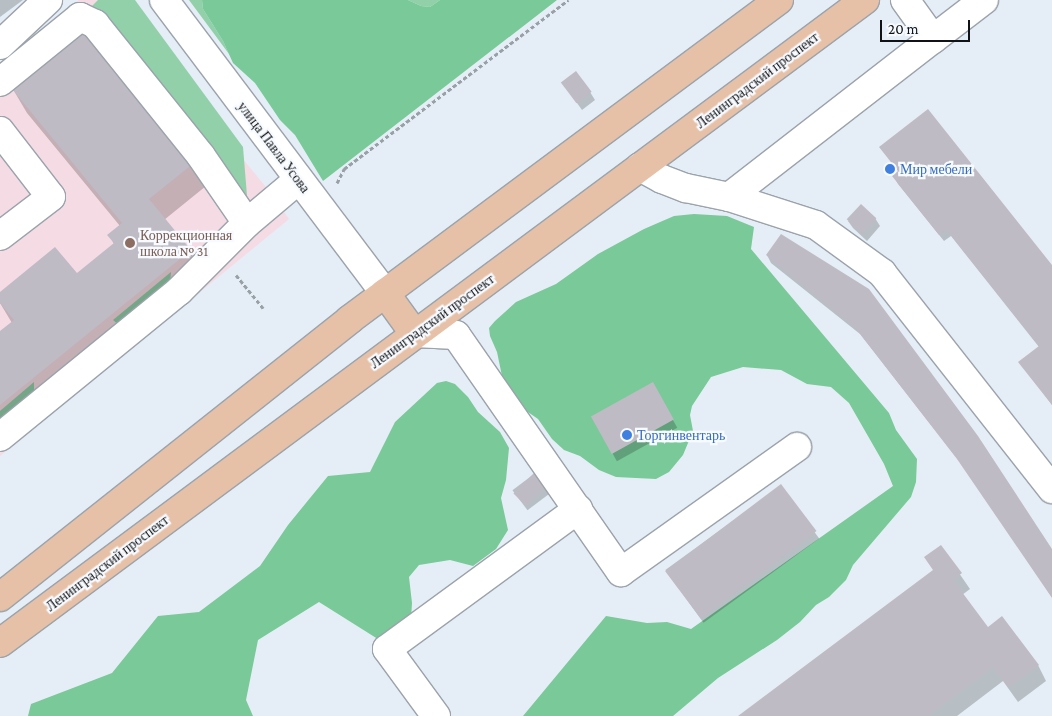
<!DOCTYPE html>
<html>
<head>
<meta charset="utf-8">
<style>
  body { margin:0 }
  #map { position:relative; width:1052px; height:716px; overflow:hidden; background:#e5eef6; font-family:"Crimson Pro",serif }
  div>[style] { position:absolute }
  .education>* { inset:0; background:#f5dbe3 }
  .green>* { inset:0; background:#91d0a9 }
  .forest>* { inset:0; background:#79c999 }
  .shadow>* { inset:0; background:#0003; transform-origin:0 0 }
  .building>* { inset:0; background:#bfbbc4; transform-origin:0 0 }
  .path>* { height:3px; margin-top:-1.5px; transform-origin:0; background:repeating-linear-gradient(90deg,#99a0a6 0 4px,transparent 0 6.5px) }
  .roads { filter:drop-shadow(1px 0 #9ba3ab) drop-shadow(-1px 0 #9ba3ab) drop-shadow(0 1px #9ba3ab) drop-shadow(0 -1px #9ba3ab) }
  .minor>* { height:28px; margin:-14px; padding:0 14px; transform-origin:14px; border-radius:14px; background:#fff }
  .major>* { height:28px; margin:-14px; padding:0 14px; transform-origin:14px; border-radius:14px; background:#e6c1a8 }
  .dots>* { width:14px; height:14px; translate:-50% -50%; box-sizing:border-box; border:2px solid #f7fafe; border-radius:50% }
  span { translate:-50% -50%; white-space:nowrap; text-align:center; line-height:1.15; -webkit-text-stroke:4.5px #f7fafe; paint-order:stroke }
  .street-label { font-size:14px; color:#101215 }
  .shop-label { font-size:14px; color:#366cbe }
  .left { translate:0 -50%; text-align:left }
  .education-label { font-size:14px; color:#785e54 }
  .scale { position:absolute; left:880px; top:20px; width:90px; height:22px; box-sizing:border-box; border:2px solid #101215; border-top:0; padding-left:6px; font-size:15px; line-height:18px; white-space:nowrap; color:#101215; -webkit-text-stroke:4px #f7fafe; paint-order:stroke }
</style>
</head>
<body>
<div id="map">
  <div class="education">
    <div style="clip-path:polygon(79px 0,112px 0,270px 192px,289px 219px,0 456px,0 63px)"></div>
  </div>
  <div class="green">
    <div style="clip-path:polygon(98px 0,135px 0,243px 147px,247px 196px,90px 8px)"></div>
    <div style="clip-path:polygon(189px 0,202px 0,203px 9px,223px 41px,229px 54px)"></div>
    <div style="clip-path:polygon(408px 0,440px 0,430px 7px,421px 6px)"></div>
    <div style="clip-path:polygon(171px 272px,170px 283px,119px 325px,113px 320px)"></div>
    <div style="clip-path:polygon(34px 382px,34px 395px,0 422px,0 411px)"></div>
  </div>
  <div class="forest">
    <div style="clip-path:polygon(202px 0,408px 0,421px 6px,430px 7px,440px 0,557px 0,323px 181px,295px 135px,280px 120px,255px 83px,233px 63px,223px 41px,203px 9px)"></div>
    <div style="clip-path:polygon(694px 214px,727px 216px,754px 227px,751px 249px,889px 413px,896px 430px,917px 459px,916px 482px,911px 497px,853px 565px,846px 580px,829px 597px,816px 605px,800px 622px,777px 640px,718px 678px,673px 716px,523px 716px,606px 616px,647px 623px,667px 622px,691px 629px,893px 486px,884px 464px,849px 403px,831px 387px,807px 384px,781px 370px,743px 367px,711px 377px,692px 406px,690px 415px,693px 431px,683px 455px,669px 472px,656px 479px,616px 477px,599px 470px,580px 456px,564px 450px,552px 439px,538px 419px,525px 410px,502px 376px,497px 352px,490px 336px,489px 328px,495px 321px,516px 302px,556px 284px,598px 254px,644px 229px,674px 216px)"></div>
    <div style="clip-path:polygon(446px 381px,455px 384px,468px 397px,478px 412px,500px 432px,509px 448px,506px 480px,501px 498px,508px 530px,496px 549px,473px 566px,450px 560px,419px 565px,409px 577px,412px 603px,411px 619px,381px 641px,319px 602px,258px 640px,246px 700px,253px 716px,28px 716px,31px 704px,112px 673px,158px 616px,199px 612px,260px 566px,288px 525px,328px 476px,370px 472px,395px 422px,437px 383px)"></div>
  </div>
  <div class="shadow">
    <div style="clip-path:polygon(0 0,23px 0,0 17px)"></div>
    <div style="clip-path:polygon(567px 89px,590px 92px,595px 100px,582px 110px)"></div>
    <div style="clip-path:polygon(14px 91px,188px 152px,206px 186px,164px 220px,189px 250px,202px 272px,0 438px,0 332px,12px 323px,0 303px,0 293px,76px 275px,114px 244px,109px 235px,120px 226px,27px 113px)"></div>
    <div style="clip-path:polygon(881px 148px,1052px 267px,1052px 405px,1020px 362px,1039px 347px,951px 236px,944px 241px,898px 184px,894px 176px,899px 172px)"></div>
    <div style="clip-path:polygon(875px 218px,880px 226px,867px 241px,853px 228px,848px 221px)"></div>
    <div style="clip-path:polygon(767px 255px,868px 290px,1052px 552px,1052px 597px,963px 466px,860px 334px,771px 263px)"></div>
    <div style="left:653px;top:384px;width:50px;height:69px;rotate:61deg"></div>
    <div style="left:534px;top:474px;width:25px;height:27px;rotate:53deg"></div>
    <div style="left:781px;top:486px;width:65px;height:143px;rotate:54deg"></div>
    <div style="clip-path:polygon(941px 547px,970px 589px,962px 595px,988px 629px,1038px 665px,1046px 681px,1018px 702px,1003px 681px,957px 716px,740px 716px,934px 571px)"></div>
  </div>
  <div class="building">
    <div style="clip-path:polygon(86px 31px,194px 163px,149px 199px,191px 250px,0 405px,0 331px,14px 320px,0 303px,0 292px,55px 247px,77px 273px,114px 243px,107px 235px,122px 223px,13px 90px)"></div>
    <div style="left:576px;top:71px;width:26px;height:19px;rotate:53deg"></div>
    <div style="clip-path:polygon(928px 109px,1052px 265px,1052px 405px,1018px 362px,1039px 346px,946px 229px,939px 235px,892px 176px,898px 171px,879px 147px)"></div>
    <div style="left:861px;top:204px;width:21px;height:21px;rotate:43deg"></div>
    <div style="clip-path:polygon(781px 234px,869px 289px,978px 436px,1052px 549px,1052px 598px,957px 459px,854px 326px,766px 255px)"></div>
    <div style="left:653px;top:382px;width:43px;height:71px;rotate:61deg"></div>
    <div style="left:534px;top:473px;width:17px;height:29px;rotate:45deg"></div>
    <div style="left:781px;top:484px;width:59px;height:145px;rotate:53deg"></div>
    <div style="clip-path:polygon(941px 545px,962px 573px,953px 580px,988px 627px,1002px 616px,1039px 665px,1008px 687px,993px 667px,927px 716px,738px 716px,933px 570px,924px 557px)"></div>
  </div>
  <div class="path">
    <div style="left:337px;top:183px;width:16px;rotate:-63deg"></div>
    <div style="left:344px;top:169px;width:281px;rotate:-37deg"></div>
    <div style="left:236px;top:275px;width:43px;rotate:50.7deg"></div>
  </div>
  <div class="roads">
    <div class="minor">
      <div style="left:164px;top:0;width:367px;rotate:53deg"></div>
      <div style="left:933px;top:39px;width:64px;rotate:-37.4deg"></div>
      <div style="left:0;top:45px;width:66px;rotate:-43.2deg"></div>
      <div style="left:0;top:82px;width:103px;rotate:-39.1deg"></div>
      <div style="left:80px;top:17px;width:17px;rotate:25deg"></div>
      <div style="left:95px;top:24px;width:169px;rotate:51.2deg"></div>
      <div style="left:201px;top:156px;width:81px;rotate:55.5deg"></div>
      <div style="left:0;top:131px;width:83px;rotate:52.3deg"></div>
      <div style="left:51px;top:197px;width:64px;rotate:142.6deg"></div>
      <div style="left:640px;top:167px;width:25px;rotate:29deg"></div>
      <div style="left:662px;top:179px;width:26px;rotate:21deg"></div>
      <div style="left:686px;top:188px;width:44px;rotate:11.8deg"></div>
      <div style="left:729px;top:197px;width:91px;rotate:17.8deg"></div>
      <div style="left:816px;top:225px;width:82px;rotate:36deg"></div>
      <div style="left:882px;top:273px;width:275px;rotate:51.8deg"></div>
      <div style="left:729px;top:197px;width:258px;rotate:-37.8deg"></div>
      <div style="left:933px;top:39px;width:48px;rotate:-125.7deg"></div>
      <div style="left:414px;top:333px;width:42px;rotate:2.7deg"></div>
      <div style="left:456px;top:335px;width:289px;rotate:55.2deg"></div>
      <div style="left:621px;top:572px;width:216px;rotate:-35.4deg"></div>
      <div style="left:0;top:437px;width:231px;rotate:-39.2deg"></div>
      <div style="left:179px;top:291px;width:96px;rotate:-45deg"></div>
      <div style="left:247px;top:223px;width:67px;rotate:-40.1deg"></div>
      <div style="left:436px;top:716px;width:83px;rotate:-126.2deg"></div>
      <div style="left:387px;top:649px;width:237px;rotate:-36.2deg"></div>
    </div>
    <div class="major">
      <div style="left:385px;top:293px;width:49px;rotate:54.1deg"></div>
      <div style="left:0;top:597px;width:446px;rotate:-38.4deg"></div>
      <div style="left:349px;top:320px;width:536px;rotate:-36.66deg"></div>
      <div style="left:0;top:643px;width:1078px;rotate:-36.63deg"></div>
    </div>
  </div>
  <div class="dots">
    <div style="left:890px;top:169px;background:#3f7fe0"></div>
    <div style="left:130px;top:243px;background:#8d6e63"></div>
    <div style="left:627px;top:435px;background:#3f7fe0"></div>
  </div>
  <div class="street-label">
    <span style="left:757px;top:80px;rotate:-37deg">Ленинградский проспект</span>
    <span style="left:274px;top:147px;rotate:53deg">улица Павла Усова</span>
    <span style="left:432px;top:321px;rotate:-36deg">Ленинградский проспект</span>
    <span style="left:107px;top:563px;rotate:-37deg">Ленинградский проспект</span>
  </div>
  <div class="shop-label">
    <span class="left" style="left:900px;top:169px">Мир мебели</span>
    <span class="left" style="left:637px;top:435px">Торгинвентарь</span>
  </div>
  <div class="education-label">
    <span class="left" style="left:140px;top:243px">Коррекционная<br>школа № 31</span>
  </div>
  <div class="scale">20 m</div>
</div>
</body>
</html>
